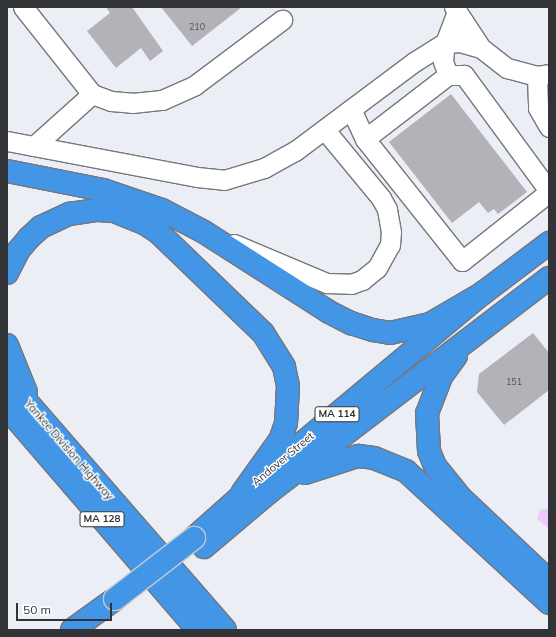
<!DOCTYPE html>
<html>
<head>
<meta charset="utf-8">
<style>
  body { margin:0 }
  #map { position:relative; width:556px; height:637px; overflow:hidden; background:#eceef5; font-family:Mulish,sans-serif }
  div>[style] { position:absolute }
  .green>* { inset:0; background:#eccbfa }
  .building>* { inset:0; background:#b3b2b8 }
  .roads { filter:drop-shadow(1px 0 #75777d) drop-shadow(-1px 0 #75777d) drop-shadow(0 1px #75777d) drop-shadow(0 -1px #75777d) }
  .minor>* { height:19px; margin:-9.5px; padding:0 9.5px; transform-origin:9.5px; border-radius:9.5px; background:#fff }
  .highway>* { height:22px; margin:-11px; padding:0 11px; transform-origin:11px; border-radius:11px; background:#4395e6 }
  .bridges { filter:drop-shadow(1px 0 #cacacb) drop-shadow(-1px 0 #cacacb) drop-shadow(0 1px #cacacb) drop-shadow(0 -1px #cacacb) }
  .highway-bridge>* { height:22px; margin:-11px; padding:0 11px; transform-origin:11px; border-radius:11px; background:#4395e6 }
  span { translate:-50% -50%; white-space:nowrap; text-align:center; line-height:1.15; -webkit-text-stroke:3px #fff; paint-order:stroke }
  .number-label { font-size:9px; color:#525356 }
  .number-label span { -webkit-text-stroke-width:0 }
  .shield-label span { padding:1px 3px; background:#fff; border:1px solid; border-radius:3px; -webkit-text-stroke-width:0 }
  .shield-label { font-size:10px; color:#323336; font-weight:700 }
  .street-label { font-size:11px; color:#323336 }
  .frame { position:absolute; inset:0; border:8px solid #323336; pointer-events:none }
  .scale { position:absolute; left:16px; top:603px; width:96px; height:18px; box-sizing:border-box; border:2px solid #323336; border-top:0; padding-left:5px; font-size:12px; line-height:14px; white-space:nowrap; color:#323336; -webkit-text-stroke:3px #fff; paint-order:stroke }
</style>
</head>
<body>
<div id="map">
  <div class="green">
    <div style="clip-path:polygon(549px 508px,549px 529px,537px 519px,540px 510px)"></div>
  </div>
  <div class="building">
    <div style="clip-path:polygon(106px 7px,132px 7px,163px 51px,150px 61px,141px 48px,116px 68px,87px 31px,110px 13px)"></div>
    <div style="clip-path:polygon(161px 7px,242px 7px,192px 46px)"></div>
    <div style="clip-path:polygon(451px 94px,527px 192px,498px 214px,494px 209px,488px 213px,479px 202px,452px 223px,389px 142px)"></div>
    <div style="clip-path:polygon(533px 333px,549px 353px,549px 390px,504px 425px,477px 392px,479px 374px)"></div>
  </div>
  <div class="roads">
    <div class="minor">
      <div style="left:23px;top:7px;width:111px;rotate:51.6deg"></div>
      <div style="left:92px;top:94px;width:78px;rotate:138.1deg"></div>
      <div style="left:454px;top:7px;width:49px;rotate:56.6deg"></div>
      <div style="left:448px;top:75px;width:15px;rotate:-110deg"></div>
      <div style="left:443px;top:61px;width:18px;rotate:-84deg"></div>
      <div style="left:445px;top:43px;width:34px;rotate:-69deg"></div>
      <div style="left:537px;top:76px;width:32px;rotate:88deg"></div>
      <div style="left:538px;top:108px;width:22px;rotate:60deg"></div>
      <div style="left:92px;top:94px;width:20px;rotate:20deg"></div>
      <div style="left:111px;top:101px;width:21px;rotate:5deg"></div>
      <div style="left:132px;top:103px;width:30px;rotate:-6deg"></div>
      <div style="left:162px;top:100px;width:36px;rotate:-24deg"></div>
      <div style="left:195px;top:85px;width:109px;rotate:-36.8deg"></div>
      <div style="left:351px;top:109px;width:33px;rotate:65deg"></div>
      <div style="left:7px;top:141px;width:193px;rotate:10.7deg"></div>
      <div style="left:197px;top:177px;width:27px;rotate:6deg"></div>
      <div style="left:224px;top:180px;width:42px;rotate:-16.7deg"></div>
      <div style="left:264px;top:168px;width:35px;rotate:-29deg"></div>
      <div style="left:295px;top:151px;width:149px;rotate:-36.8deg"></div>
      <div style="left:414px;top:62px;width:36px;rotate:-32deg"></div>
      <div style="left:445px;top:43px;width:15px;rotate:-4deg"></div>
      <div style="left:460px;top:42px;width:22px;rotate:16deg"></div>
      <div style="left:481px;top:48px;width:33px;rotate:38deg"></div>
      <div style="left:507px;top:68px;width:31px;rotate:15deg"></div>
      <div style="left:537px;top:76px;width:12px;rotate:-9deg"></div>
      <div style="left:549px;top:191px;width:144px;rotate:-126.2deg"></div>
      <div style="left:464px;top:75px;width:16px;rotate:180deg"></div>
      <div style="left:448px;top:75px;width:105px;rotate:142.4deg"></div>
      <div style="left:365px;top:139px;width:156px;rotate:51.5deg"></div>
      <div style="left:462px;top:261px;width:111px;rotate:-38.4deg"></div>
      <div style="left:234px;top:244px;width:101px;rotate:22.8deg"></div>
      <div style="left:327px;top:283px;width:24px;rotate:2deg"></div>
      <div style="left:351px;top:284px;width:12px;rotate:-20deg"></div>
      <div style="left:362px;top:280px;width:19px;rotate:-39deg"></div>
      <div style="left:377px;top:268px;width:26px;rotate:-61deg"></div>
      <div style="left:390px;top:245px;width:13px;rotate:-86deg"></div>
      <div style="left:391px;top:232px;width:23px;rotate:-100deg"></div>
      <div style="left:387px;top:209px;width:13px;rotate:-119deg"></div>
      <div style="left:381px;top:198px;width:88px;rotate:-129.5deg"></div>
    </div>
    <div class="highway">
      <div style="left:7px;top:171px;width:98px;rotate:11.2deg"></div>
      <div style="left:103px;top:190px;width:62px;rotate:18.7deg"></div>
      <div style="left:162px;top:210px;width:47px;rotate:27.6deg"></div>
      <div style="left:204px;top:232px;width:148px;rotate:32.6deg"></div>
      <div style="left:329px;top:312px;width:25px;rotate:27deg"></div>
      <div style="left:351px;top:323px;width:23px;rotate:18deg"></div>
      <div style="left:373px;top:330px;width:17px;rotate:10deg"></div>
      <div style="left:390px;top:333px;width:41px;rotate:-12.7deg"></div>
      <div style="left:430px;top:324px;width:61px;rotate:-30.3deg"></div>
      <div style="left:7px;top:273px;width:25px;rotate:-63deg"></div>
      <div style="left:18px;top:251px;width:17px;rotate:-50deg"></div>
      <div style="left:29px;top:238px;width:16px;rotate:-43deg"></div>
      <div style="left:41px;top:227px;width:31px;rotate:-25deg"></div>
      <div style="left:69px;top:214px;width:29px;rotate:-8deg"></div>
      <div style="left:98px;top:210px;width:16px;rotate:4deg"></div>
      <div style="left:114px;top:211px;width:32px;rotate:22deg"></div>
      <div style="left:144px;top:223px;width:17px;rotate:33deg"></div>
      <div style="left:158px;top:232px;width:146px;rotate:43.9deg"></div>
      <div style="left:263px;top:333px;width:40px;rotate:58deg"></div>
      <div style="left:284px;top:367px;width:19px;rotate:78deg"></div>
      <div style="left:288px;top:386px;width:37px;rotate:93deg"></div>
      <div style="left:286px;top:423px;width:18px;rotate:109deg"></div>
      <div style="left:280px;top:440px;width:65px;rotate:125.6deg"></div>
      <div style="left:7px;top:345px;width:51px;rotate:68deg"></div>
      <div style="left:456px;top:356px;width:26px;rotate:126deg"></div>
      <div style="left:441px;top:377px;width:39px;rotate:111deg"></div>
      <div style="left:427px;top:413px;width:38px;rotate:87deg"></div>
      <div style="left:429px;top:451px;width:16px;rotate:68deg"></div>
      <div style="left:435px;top:466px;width:41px;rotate:50.9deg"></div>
      <div style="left:461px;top:498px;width:121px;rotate:43.3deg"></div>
      <div style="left:7px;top:379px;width:332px;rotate:49deg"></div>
      <div style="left:7px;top:408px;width:293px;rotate:49.3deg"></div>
      <div style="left:305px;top:473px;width:56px;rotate:-17.8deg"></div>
      <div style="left:358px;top:456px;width:16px;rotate:7deg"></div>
      <div style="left:374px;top:458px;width:35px;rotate:22deg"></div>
      <div style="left:406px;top:471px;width:195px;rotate:42.7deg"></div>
      <div style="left:194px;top:538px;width:108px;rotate:-41.6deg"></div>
      <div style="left:275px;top:466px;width:271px;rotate:-39.8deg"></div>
      <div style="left:483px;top:293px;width:83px;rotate:-37.1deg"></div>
      <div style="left:204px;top:547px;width:85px;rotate:-40.2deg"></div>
      <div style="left:269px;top:492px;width:352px;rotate:-37.4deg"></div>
      <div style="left:72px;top:630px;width:53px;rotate:-35.8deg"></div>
    </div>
  </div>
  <div class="bridges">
    <div class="highway-bridge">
      <div style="left:115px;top:599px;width:100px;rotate:-37.7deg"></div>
    </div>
  </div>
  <div class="number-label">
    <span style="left:197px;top:27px">210</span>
    <span style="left:514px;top:382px">151</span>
  </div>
  <div class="shield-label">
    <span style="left:337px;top:414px">MA 114</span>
    <span style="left:102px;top:519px">MA 128</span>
  </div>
  <div class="street-label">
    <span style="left:69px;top:450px;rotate:49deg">Yankee Division Highway</span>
    <span style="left:283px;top:459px;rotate:-40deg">Andover Street</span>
  </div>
  <div class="frame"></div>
  <div class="scale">50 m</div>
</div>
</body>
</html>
